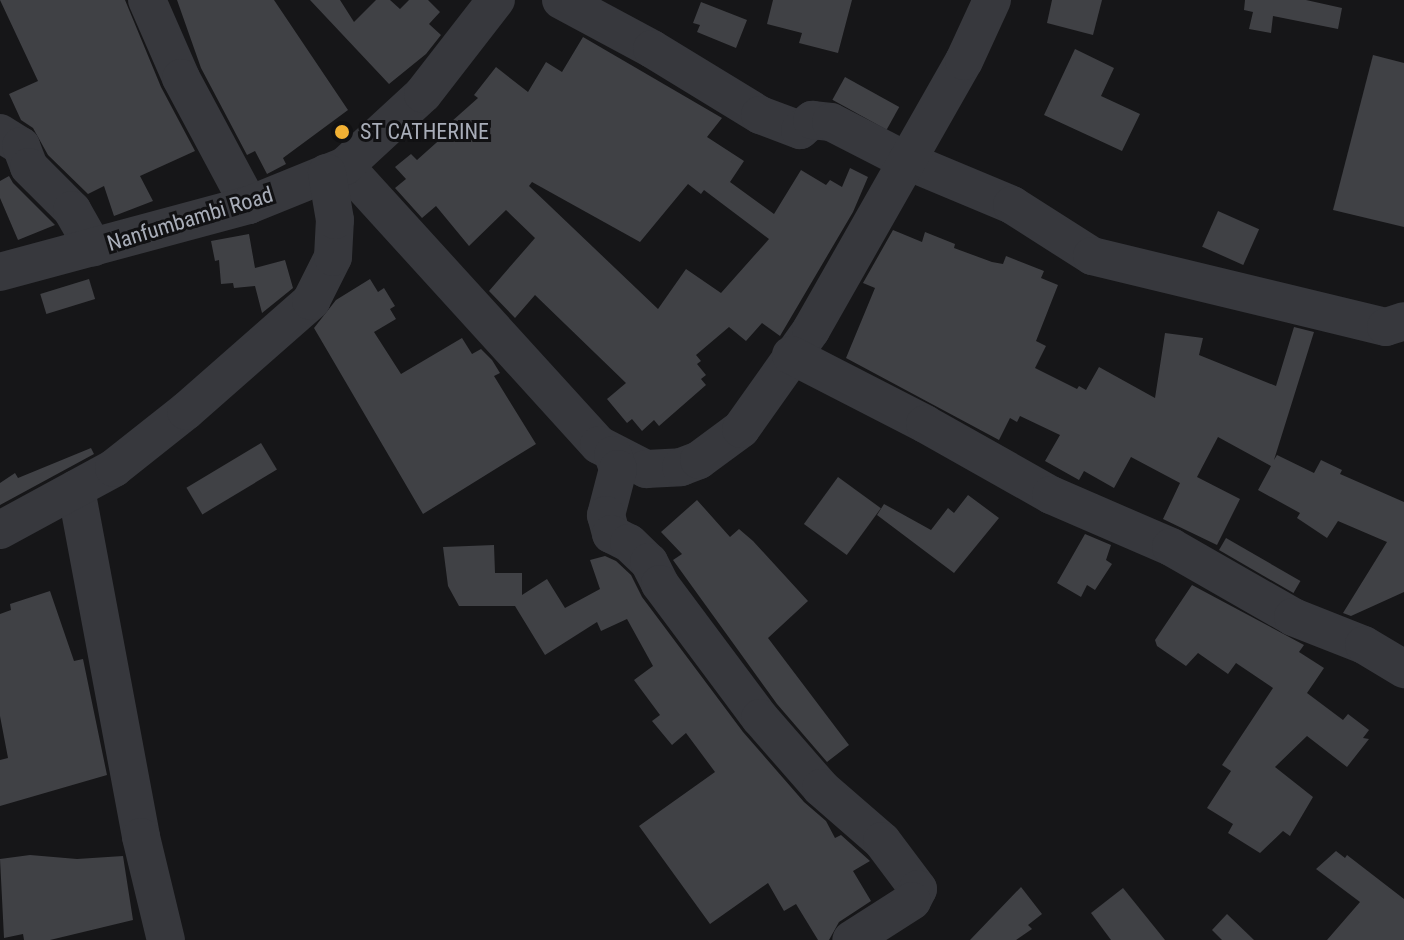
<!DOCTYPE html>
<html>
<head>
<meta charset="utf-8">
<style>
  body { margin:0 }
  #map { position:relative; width:1404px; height:940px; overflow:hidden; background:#161618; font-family:"Roboto Condensed",sans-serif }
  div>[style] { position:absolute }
  .building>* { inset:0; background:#404145; transform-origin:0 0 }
  .minor>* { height:38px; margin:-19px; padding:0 19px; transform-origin:19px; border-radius:19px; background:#37383d }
  .dots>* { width:22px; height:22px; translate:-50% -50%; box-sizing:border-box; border:4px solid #111113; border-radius:50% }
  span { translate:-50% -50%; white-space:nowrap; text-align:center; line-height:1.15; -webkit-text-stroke:6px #111113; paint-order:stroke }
  .poi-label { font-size:22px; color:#a8adb8 }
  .left { translate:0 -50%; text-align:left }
  .street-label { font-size:22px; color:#a8adb8 }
</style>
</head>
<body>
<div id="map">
  <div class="building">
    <div style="clip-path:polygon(0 0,125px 0,161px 87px,195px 151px,140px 176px,153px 201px,114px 216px,104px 186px,88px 194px,48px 155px,33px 128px,21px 120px,9px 94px,38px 81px)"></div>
    <div style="clip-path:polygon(177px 0,274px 0,348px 110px,283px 158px,286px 164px,267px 174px,255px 151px,247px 155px,201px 68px)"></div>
    <div style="clip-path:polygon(310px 0,340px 0,354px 22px,376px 0,390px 0,400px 9px,409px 0,428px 0,440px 12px,429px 24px,441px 35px,426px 54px,389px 84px)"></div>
    <div style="clip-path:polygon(773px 0,852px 0,838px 53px,799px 43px,802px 33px,767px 24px)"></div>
    <div style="clip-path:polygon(1052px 0,1102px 0,1093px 35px,1047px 23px)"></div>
    <div style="clip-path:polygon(1245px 0,1306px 0,1342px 8px,1338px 29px,1273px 16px,1271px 33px,1249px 29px,1253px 12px,1244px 10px)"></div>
    <div style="clip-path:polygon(701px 2px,747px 20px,736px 48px,697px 32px,700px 25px,693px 23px)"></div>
    <div style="clip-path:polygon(evenodd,583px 37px,722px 118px,707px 137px,744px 161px,730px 182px,774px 214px,801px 170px,826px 185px,830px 180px,842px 187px,850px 168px,868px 177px,853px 212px,780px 336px,762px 323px,746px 341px,729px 327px,696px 355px,701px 361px,697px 364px,706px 375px,701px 379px,706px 385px,659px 426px,654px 420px,642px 431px,632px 419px,627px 423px,607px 399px,626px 383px,535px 295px,515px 318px,489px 291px,535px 238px,506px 210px,469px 246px,436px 206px,422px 218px,395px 188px,406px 179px,395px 167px,411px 154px,417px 160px,455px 126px,451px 122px,478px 98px,474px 95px,496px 67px,528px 92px,546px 62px,562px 72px,583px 37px,532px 182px,640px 242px,688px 184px,701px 194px,704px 190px,769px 239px,721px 293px,686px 269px,658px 309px,529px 186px,532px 182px)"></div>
    <div style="clip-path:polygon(1075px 49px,1114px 68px,1101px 96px,1140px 114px,1122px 151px,1044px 115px)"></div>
    <div style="clip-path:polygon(1373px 55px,1404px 63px,1404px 227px,1333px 210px)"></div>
    <div style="left:845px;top:77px;width:62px;height:26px;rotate:29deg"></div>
    <div style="clip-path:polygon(9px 176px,13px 183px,55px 225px,18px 240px,0 198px,0 181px)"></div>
    <div style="left:1218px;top:211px;width:45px;height:39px;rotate:24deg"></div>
    <div style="clip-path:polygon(893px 230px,922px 242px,925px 232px,955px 244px,954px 248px,992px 262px,1003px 264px,1006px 256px,1044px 271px,1041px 278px,1058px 285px,1036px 341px,1046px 346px,1035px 368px,1077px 389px,1079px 386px,1086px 390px,1099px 367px,1155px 398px,1165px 333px,1203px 338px,1199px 355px,1276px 386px,1294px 327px,1314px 332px,1274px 460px,1277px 455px,1314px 473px,1321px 460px,1342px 470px,1340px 474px,1404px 502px,1404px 592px,1351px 616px,1343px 613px,1387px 542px,1338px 521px,1327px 538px,1297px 518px,1300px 513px,1258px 490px,1271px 466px,1218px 437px,1197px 477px,1240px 499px,1217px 545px,1163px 519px,1180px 483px,1131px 457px,1114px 488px,1084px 471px,1079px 480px,1045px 461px,1060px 435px,1020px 416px,1017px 422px,1010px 418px,999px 440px,846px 358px,875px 288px,863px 283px)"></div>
    <div style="clip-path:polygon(249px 234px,255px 268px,285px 260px,293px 288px,262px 313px,255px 286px,234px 288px,233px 283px,221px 284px,219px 260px,215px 261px,211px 241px)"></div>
    <div style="left:89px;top:279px;width:21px;height:51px;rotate:73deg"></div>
    <div style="clip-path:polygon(370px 279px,378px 292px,384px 288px,395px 306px,390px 309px,396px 319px,374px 332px,401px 374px,462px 338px,472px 354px,481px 349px,492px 360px,500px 373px,494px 376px,536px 444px,423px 514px,314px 328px,336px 300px)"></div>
    <div style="left:261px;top:443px;width:31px;height:87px;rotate:59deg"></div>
    <div style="clip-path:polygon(91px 448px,94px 454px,0 505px,0 483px,15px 473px,18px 478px)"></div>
    <div style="left:838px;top:477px;width:53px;height:58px;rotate:36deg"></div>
    <div style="clip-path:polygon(968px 495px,999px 518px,954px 573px,877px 515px,884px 504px,931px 530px,948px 508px,954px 513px)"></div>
    <div style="clip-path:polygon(697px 500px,730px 537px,739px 529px,753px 541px,808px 601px,768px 638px,849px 745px,827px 762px,777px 704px,673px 560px,682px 554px,661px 532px)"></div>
    <div style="clip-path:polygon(1085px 534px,1111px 545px,1106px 560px,1112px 564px,1095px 590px,1087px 585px,1081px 597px,1057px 583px)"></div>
    <div style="left:1226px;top:538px;width:86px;height:14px;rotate:30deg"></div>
    <div style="clip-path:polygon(494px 545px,495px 573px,522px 573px,522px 595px,547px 579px,565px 608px,600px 589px,590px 560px,605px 556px,616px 561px,631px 575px,642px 597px,743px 732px,804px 802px,826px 821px,835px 838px,841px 835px,870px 861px,853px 871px,871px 901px,839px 922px,829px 940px,818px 940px,796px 904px,784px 911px,768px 883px,710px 924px,639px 826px,715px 772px,686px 733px,672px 745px,652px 721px,660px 715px,634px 680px,653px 666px,627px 619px,601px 631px,597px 622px,545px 655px,515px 606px,459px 606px,448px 586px,443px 547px)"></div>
    <div style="clip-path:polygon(1192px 585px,1304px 645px,1299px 652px,1324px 668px,1307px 693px,1343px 720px,1348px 714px,1369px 730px,1363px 738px,1369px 739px,1347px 767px,1307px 736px,1275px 767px,1313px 797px,1290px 836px,1283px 831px,1260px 853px,1228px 833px,1233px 824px,1207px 808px,1231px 771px,1222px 765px,1273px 688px,1236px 663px,1228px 674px,1198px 653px,1186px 666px,1157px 646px,1155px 640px)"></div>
    <div style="clip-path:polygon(50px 591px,74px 661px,83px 659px,107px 775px,0 806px,0 760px,8px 758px,0 716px,0 614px,11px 610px,10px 604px)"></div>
    <div style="clip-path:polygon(1336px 851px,1345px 858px,1347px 855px,1404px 899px,1404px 940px,1327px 940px,1360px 902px,1316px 869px)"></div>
    <div style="clip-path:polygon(30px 855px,77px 859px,123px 856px,133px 920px,50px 940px,24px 940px,23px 934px,4px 938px,0 859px)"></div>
    <div style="clip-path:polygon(1021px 887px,1042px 914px,1028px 925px,1032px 929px,1016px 940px,970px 940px)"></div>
    <div style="clip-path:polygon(1123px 888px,1165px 940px,1111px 940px,1091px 913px)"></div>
    <div style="clip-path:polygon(1227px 914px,1254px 940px,1222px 940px,1212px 930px)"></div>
  </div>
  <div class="minor">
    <div style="left:147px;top:0;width:85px;rotate:66.4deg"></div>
    <div style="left:181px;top:78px;width:144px;rotate:61.8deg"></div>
    <div style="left:561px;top:0;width:103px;rotate:28.3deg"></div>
    <div style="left:652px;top:49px;width:127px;rotate:31.4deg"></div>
    <div style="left:760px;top:115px;width:43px;rotate:20.6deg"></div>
    <div style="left:800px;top:130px;width:16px;rotate:-40deg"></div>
    <div style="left:812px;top:120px;width:19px;rotate:6deg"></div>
    <div style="left:831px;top:122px;width:85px;rotate:27.2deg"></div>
    <div style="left:907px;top:161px;width:114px;rotate:22.7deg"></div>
    <div style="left:1012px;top:205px;width:95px;rotate:32.5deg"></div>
    <div style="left:1092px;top:256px;width:302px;rotate:13.6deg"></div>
    <div style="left:1386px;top:327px;width:19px;rotate:-18deg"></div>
    <div style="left:0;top:133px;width:25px;rotate:32deg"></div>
    <div style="left:21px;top:146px;width:22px;rotate:69deg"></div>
    <div style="left:29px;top:167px;width:61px;rotate:45deg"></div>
    <div style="left:72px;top:210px;width:43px;rotate:60.4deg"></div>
    <div style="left:345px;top:166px;width:377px;rotate:47.7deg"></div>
    <div style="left:599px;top:445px;width:53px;rotate:27.1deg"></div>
    <div style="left:646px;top:469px;width:35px;rotate:-3deg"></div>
    <div style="left:681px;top:467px;width:19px;rotate:-21deg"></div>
    <div style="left:699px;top:460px;width:52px;rotate:-36.4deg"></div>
    <div style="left:741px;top:429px;width:121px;rotate:-54.7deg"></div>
    <div style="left:811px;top:330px;width:309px;rotate:-60.4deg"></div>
    <div style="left:964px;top:61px;width:67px;rotate:-65.3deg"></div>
    <div style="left:0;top:272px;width:258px;rotate:-15.1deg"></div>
    <div style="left:249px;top:205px;width:104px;rotate:-22.1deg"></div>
    <div style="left:345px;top:166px;width:106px;rotate:-42.7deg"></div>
    <div style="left:423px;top:94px;width:119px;rotate:-52.2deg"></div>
    <div style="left:791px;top:355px;width:151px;rotate:27.2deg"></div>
    <div style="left:925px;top:424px;width:145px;rotate:29.4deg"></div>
    <div style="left:1051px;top:495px;width:131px;rotate:23.4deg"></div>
    <div style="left:1171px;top:547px;width:141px;rotate:29.8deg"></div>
    <div style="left:1293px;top:617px;width:76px;rotate:21.5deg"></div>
    <div style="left:1364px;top:645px;width:47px;rotate:31deg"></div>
    <div style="left:613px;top:455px;width:15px;rotate:70deg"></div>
    <div style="left:618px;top:469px;width:48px;rotate:104.6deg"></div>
    <div style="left:606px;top:515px;width:20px;rotate:75deg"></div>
    <div style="left:611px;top:534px;width:20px;rotate:27deg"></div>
    <div style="left:629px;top:543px;width:28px;rotate:44deg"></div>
    <div style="left:649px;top:562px;width:25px;rotate:63deg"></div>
    <div style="left:660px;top:584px;width:167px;rotate:53.3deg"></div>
    <div style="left:760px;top:718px;width:93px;rotate:48.9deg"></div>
    <div style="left:821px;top:788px;width:81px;rotate:41deg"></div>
    <div style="left:882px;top:841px;width:60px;rotate:53.1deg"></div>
    <div style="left:918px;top:889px;width:13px;rotate:117deg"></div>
    <div style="left:912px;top:901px;width:72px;rotate:147.4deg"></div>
    <div style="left:76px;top:489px;width:354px;rotate:79.4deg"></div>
    <div style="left:141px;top:837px;width:106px;rotate:76.4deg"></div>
    <div style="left:0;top:530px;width:130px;rotate:-28.5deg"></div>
    <div style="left:114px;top:468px;width:92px;rotate:-38.4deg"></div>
    <div style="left:186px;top:411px;width:167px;rotate:-41.3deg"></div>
    <div style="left:311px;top:301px;width:49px;rotate:-63.4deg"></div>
    <div style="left:333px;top:257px;width:37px;rotate:-87deg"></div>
    <div style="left:335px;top:220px;width:48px;rotate:-99.7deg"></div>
  </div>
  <div class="dots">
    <div style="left:342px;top:132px;background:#f2b134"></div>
  </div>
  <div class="poi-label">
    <span class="left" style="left:360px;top:132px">ST CATHERINE</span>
  </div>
  <div class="street-label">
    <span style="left:190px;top:219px;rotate:-17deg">Nanfumbambi Road</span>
  </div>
</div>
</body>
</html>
